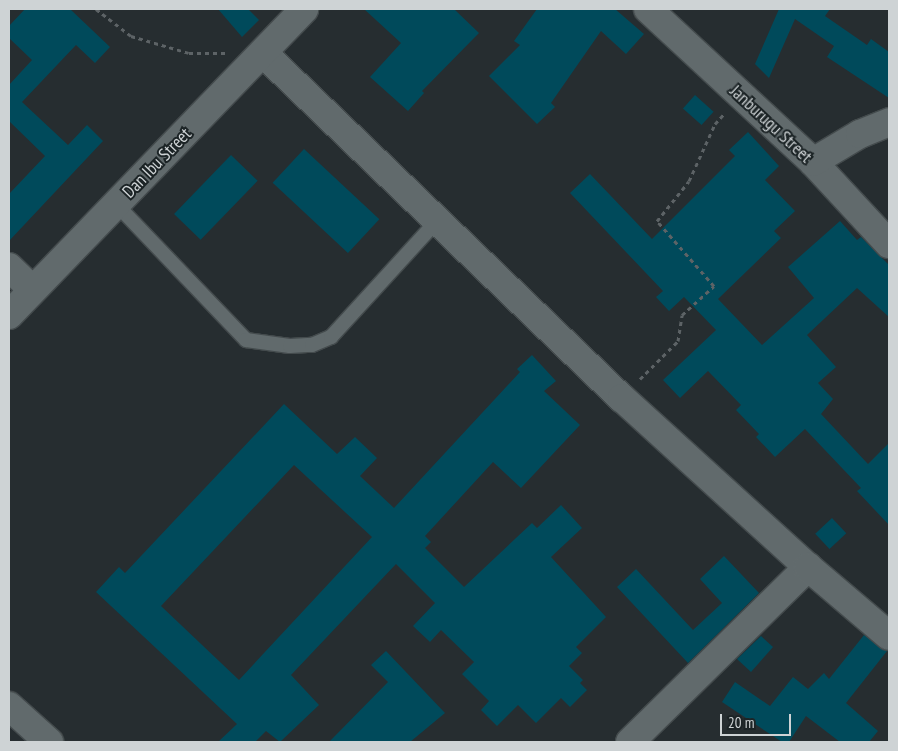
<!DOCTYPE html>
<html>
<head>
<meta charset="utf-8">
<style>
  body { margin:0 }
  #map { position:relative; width:898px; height:751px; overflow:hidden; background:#262d30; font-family:"PT Sans Narrow",sans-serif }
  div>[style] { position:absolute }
  .building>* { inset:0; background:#004a5b; transform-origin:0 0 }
  .path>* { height:3px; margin-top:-1.5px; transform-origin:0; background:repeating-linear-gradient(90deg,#5d6366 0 4px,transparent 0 8px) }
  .roads { filter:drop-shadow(1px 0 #444b4d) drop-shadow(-1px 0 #444b4d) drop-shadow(0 1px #444b4d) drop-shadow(0 -1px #444b4d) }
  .lane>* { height:14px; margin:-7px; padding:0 7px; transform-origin:7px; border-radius:7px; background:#616a6c }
  .street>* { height:28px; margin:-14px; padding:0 14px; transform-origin:14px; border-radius:14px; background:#616a6c }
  span { translate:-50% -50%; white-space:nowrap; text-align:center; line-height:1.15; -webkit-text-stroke:4px #1c2426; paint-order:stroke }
  .street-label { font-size:18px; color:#ced3d5 }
  .frame { position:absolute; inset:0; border:10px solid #ced3d5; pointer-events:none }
  .scale { position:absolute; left:720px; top:714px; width:71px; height:22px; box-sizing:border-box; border:2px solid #ced3d5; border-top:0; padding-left:6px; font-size:15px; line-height:18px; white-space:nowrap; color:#ced3d5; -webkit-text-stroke:4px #1c2426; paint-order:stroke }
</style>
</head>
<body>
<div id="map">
  <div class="building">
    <div style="clip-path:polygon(25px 9px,70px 9px,110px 47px,95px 63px,76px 45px,22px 102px,68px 145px,87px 125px,103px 141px,9px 241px,9px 194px,45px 156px,9px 121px,9px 85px,32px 60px,9px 38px,9px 26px)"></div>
    <div style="clip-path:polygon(218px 9px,248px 9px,259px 20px,242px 37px)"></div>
    <div style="clip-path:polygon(364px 9px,454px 9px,479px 33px,422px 91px,424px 93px,408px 111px,370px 77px,401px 43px)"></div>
    <div style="clip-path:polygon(537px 9px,615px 9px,644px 34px,626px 54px,601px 31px,551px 103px,555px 107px,537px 124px,489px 76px,520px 45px,514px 41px)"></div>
    <div style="clip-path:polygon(779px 9px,830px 9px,825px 16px,867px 45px,871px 39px,889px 52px,889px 98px,827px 57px,834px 46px,795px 19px,769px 78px,755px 64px)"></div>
    <div style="left:695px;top:95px;width:25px;height:18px;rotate:42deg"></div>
    <div style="clip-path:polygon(748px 132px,779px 166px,765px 180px,795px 211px,774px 231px,781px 238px,718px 299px,762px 345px,814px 298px,788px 267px,840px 221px,857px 240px,861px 237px,889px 265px,889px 317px,857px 288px,807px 335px,836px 367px,818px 383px,833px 399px,821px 414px,868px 464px,889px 443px,889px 525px,857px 491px,861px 488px,805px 429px,775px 457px,756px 437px,759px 434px,736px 410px,741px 405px,708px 371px,680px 398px,663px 380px,716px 330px,684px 297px,669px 311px,656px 297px,663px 291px,570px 193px,590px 174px,652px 239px,735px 156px,729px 150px)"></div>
    <div style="left:304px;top:149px;width:103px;height:46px;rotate:43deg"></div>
    <div style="left:231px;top:155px;width:37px;height:82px;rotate:44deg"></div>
    <div style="clip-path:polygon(evenodd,532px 355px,556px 381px,544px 391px,580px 425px,521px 488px,493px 462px,425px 536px,431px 542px,425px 548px,464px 587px,532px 523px,537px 528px,561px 505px,582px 528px,551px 557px,606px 617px,576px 647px,582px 653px,569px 666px,583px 680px,580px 683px,587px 690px,570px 707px,561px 698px,536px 723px,518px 705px,497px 726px,481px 710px,489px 701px,462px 674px,474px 662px,441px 630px,430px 642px,413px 626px,435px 603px,396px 564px,291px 675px,319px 705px,280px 742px,266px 731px,255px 742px,218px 742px,237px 724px,96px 592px,119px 567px,125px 573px,284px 404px,337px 454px,355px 437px,377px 458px,360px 476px,394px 508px,520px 372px,517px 369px,532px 355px,294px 465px,372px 537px,239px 680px,161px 606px,294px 465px)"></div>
    <div style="left:832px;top:518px;width:21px;height:23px;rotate:47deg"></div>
    <div style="clip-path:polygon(724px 556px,759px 593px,688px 663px,617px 587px,636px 569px,693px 630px,722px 603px,700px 579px)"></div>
    <div style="clip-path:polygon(864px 635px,887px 651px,846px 703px,878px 731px,869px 742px,840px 742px,806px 716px,789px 742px,782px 742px,722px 702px,735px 682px,770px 706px,793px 677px,808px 689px,824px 673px,829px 679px)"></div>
    <div style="clip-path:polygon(761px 636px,773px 647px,751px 672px,737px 659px)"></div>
    <div style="clip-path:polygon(386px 651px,445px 713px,410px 742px,329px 742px,388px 682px,371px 665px)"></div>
  </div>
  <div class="path">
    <div style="left:96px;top:9px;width:44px;rotate:37.6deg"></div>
    <div style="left:131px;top:36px;width:60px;rotate:16.3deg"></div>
    <div style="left:189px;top:53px;width:37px"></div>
    <div style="left:640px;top:379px;width:54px;rotate:-45deg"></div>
    <div style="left:678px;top:341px;width:26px;rotate:-81deg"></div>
    <div style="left:682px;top:315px;width:43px;rotate:-42.2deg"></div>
    <div style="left:714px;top:286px;width:86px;rotate:-131.2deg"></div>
    <div style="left:657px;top:221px;width:51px;rotate:-51.3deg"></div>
    <div style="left:689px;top:181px;width:63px;rotate:-65.5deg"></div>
    <div style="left:715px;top:124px;width:15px;rotate:-48deg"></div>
  </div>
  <div class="roads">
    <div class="lane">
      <div style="left:117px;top:205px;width:187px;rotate:46.3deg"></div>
      <div style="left:246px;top:340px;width:44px;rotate:7.8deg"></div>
      <div style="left:290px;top:346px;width:22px;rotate:-3deg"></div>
      <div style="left:312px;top:345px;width:21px;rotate:-23deg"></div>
      <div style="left:331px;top:337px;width:156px;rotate:-47.6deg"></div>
    </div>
    <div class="street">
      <div style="left:648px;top:9px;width:225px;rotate:42.8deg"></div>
      <div style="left:813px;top:162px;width:112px;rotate:47.2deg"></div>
      <div style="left:263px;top:53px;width:498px;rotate:43.9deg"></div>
      <div style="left:622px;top:398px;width:251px;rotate:42.3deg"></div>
      <div style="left:813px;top:162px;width:55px;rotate:-30.8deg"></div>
      <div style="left:860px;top:134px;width:31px;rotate:-22deg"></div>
      <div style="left:9px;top:267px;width:32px;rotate:44deg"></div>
      <div style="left:9px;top:315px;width:425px;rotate:-46deg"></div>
      <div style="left:9px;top:706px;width:54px;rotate:42deg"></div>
      <div style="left:630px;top:742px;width:250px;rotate:-44.5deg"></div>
      <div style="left:808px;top:567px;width:106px;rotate:40.4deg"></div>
    </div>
  </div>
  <div class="street-label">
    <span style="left:771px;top:124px;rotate:43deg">Janburugu Street</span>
    <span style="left:157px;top:163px;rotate:-46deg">Dan Ibu Street</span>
  </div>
  <div class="frame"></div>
  <div class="scale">20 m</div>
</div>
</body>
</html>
